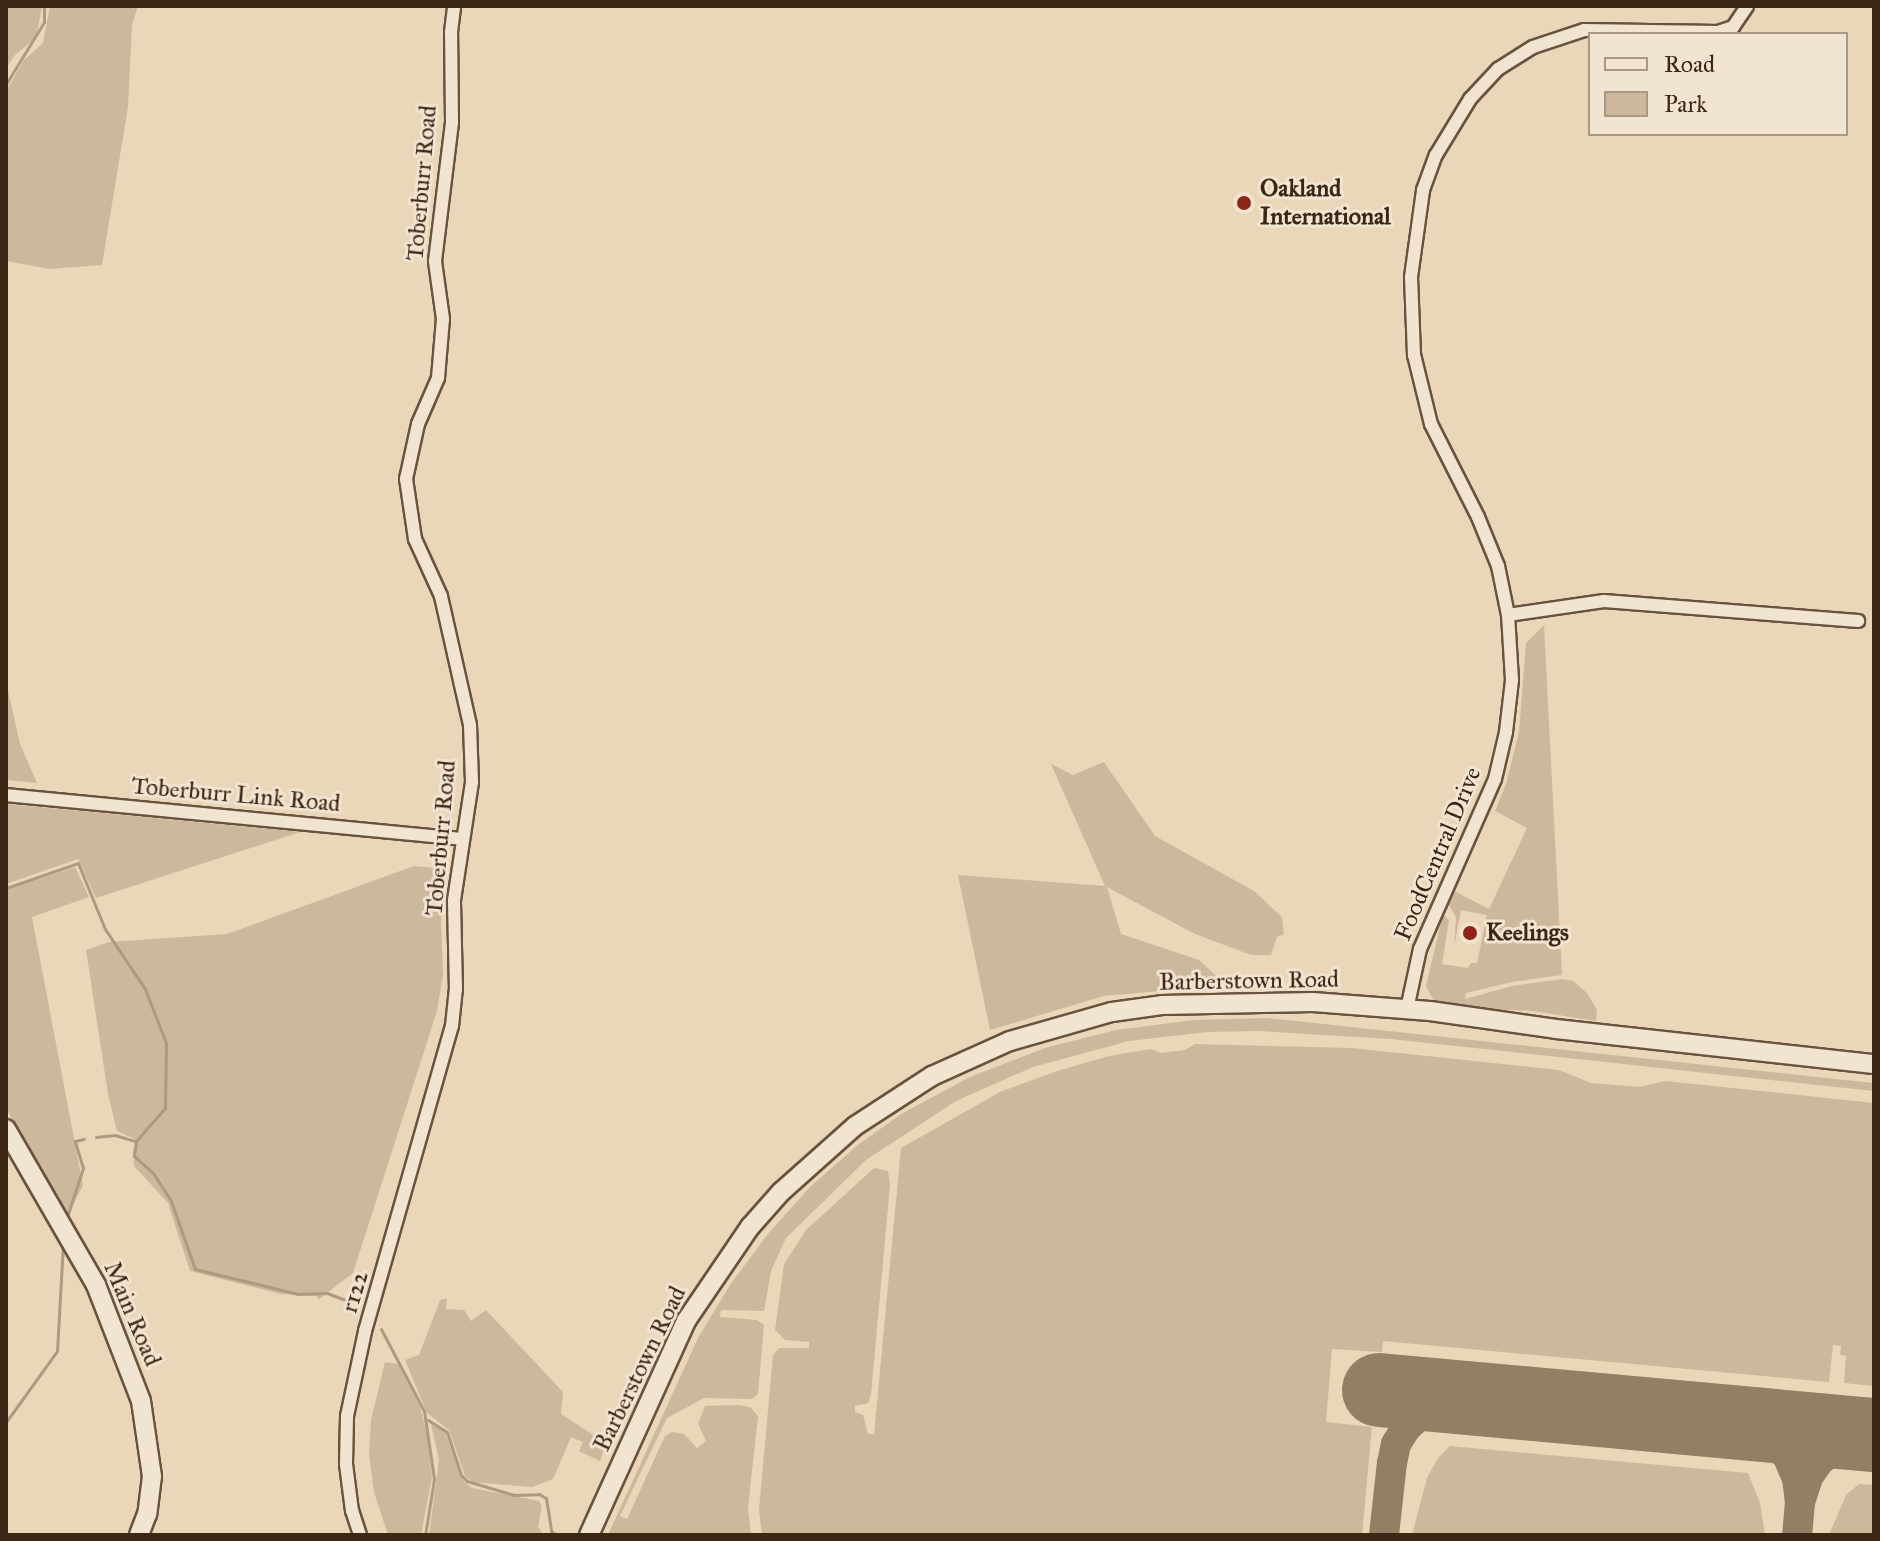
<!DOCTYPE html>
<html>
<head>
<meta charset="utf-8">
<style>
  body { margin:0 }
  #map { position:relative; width:1880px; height:1541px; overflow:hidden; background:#ead6b8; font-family:"IM FELL Great Primer",serif }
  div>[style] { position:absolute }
  .green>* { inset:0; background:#ccb89c }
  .stream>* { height:3px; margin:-1.5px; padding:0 1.5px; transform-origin:1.5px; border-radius:1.5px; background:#af9a81 }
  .taxiway>* { height:30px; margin:-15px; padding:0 15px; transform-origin:15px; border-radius:15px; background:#937e66 }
  .runway>* { height:74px; margin:-37px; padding:0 37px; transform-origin:37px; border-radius:37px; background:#937e66 }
  .roads { filter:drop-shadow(2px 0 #68533e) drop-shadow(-2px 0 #68533e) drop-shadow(0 2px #68533e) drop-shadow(0 -2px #68533e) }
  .minor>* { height:12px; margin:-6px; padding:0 6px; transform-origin:6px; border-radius:6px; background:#f1e4d1 }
  .secondary>* { height:18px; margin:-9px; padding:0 9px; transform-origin:9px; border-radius:9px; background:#f1e4d1 }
  .dots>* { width:22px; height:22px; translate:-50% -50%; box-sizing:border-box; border:4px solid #f1e4d1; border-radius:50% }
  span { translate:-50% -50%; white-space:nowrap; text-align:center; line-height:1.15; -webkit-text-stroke:6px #f1e4d1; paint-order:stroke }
  .street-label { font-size:24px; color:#3c2715 }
  .poi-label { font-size:24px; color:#3c2715; font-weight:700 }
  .left { translate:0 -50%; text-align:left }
  .frame { position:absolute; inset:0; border:8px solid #3c2715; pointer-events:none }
  .legend { position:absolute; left:1588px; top:32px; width:260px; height:104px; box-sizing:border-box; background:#f1e4d1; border:2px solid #a99886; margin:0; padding:10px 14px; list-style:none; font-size:24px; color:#3c2715 }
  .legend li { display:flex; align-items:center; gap:16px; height:40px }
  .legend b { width:40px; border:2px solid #a99886 }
</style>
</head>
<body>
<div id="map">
  <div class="green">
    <div style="clip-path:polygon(6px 6px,42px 6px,36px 38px,15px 55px,6px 68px)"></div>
    <div style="clip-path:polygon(50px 6px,138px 6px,132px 25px,128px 107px,102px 265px,50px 269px,6px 261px,6px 91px,24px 60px,43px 43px)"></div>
    <div style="clip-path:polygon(1544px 625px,1562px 975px,1512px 982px,1466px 993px,1465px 999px,1512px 986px,1562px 979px,1573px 981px,1587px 993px,1597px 1010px,1596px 1021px,1533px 1011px,1464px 1008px,1434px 1001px,1426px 986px,1443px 914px,1449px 920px,1442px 964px,1468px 968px,1471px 963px,1477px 963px,1487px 915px,1461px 910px,1454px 947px,1456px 917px,1449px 905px,1454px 891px,1489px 909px,1527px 828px,1495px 811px,1506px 784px,1519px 732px,1526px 643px)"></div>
    <div style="clip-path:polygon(6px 681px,20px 744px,37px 783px,6px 780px)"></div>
    <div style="clip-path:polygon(1104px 762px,1155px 836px,1254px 891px,1282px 917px,1284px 934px,1277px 937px,1271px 955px,1251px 955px,1195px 934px,1107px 887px,1121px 934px,1199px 960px,1226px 985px,1104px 996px,990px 1030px,958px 875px,1105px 886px,1051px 764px,1073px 775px)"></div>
    <div style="clip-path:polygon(6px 804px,300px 832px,96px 898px,78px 859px,6px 884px)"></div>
    <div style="clip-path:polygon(414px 866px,446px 869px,441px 921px,443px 974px,437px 1011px,353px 1273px,318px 1300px,317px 1296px,281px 1294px,190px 1271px,168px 1203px,134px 1166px,133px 1149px,139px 1141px,117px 1131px,108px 1094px,86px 950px,109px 942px,227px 934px)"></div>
    <div style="clip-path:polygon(75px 867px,89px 897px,32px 917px,83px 1186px,65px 1218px,6px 1108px,6px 890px)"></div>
    <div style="clip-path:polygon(1267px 1018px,1874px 1083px,1874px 1091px,1391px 1039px,1259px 1031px,1207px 1032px,1129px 1041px,1033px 1067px,956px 1101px,866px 1160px,786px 1238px,771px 1271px,764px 1311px,721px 1310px,720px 1317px,757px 1320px,764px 1325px,758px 1394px,752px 1399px,704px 1398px,667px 1418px,620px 1516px,627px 1519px,665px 1436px,672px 1432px,684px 1434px,697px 1448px,706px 1441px,698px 1424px,705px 1406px,739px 1405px,750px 1407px,758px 1416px,748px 1508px,751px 1535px,608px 1535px,698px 1338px,730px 1285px,768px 1234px,810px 1187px,859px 1144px,903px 1113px,970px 1077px,1045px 1048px,1116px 1030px,1194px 1020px)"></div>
    <div style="clip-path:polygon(1195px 1044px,1352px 1048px,1559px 1070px,1591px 1083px,1639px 1087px,1666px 1081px,1874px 1103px,1874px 1386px,1844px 1383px,1846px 1356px,1840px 1355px,1841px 1346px,1833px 1345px,1829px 1382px,1383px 1341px,1382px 1352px,1332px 1349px,1326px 1422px,1372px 1427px,1362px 1535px,762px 1535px,759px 1510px,773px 1355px,779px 1348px,809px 1348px,809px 1342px,785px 1340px,775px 1330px,784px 1264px,806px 1230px,874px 1168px,888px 1171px,890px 1185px,871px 1395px,868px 1403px,855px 1406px,855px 1412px,863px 1415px,868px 1434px,874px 1434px,901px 1148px,1000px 1092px,1057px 1071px,1109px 1056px,1151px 1049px,1161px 1053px,1185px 1050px)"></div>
    <div style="clip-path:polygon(447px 1298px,446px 1309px,464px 1310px,471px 1321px,486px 1310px,563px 1392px,561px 1414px,606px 1443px,600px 1461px,579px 1451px,583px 1442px,571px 1437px,553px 1479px,532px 1487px,473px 1482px,465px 1476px,449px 1430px,427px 1413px,405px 1360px,419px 1355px,440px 1300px)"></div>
    <div style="clip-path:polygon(385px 1362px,398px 1364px,420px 1406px,427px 1435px,432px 1477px,421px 1535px,388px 1535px,374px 1492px,369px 1454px,371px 1420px)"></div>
    <div style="clip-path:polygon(431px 1424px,445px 1432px,464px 1481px,472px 1488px,539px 1501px,542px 1506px,538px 1527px,544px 1535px,429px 1535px,439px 1460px)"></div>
    <div style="clip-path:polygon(1450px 1446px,1748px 1473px,1760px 1503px,1765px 1535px,1412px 1535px,1427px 1478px,1438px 1458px)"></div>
    <div style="clip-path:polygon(1859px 1484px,1874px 1485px,1874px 1535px,1829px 1535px,1846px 1495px)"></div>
  </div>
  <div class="stream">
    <div style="left:6px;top:84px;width:73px;rotate:-58.5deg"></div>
    <div style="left:44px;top:22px;width:16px;rotate:-90deg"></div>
    <div style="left:6px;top:888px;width:76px;rotate:-19.1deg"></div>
    <div style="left:78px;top:863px;width:71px;rotate:67.8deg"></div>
    <div style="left:105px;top:929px;width:72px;rotate:56.3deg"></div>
    <div style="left:145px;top:989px;width:58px;rotate:68.7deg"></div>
    <div style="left:166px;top:1043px;width:65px;rotate:90.9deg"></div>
    <div style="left:165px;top:1108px;width:44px;rotate:131.3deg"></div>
    <div style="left:136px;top:1141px;width:15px;rotate:98deg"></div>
    <div style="left:134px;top:1156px;width:25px;rotate:42deg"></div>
    <div style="left:153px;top:1173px;width:33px;rotate:57deg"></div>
    <div style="left:171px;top:1201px;width:72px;rotate:70.6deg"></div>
    <div style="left:195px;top:1269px;width:106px;rotate:13.6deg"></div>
    <div style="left:298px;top:1294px;width:29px;rotate:-2deg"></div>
    <div style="left:327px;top:1293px;width:25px;rotate:21deg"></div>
    <div style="left:96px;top:1137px;width:19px;rotate:-6deg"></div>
    <div style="left:115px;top:1135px;width:21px;rotate:17deg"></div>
    <div style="left:66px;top:1220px;width:55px;rotate:-71.9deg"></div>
    <div style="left:83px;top:1168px;width:28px;rotate:-107deg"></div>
    <div style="left:75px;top:1141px;width:9px;rotate:-13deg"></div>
    <div style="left:381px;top:1329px;width:93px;rotate:62.3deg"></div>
    <div style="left:424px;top:1411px;width:69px;rotate:81.6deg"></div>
    <div style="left:434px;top:1479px;width:57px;rotate:99.1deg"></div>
    <div style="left:428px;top:1420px;width:22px;rotate:32deg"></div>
    <div style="left:447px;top:1432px;width:45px;rotate:72deg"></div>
    <div style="left:461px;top:1475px;width:8px;rotate:45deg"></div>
    <div style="left:467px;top:1481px;width:49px;rotate:16.6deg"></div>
    <div style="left:514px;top:1495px;width:25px;rotate:-2deg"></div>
    <div style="left:539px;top:1494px;width:8px;rotate:30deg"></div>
    <div style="left:546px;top:1498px;width:33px;rotate:81deg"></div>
    <div style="left:551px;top:1531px;width:7px;rotate:34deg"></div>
    <div style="left:6px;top:1422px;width:87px;rotate:-54.3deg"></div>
    <div style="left:57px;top:1351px;width:108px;rotate:-86.8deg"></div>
  </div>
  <div class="taxiway">
    <div style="left:1732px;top:1422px;width:28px;rotate:19deg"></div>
    <div style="left:1758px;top:1431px;width:38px;rotate:40deg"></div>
    <div style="left:1787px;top:1455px;width:25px;rotate:67deg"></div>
    <div style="left:1797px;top:1478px;width:24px;rotate:83deg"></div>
    <div style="left:1800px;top:1502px;width:33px;rotate:95deg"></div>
    <div style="left:1800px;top:1502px;width:26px;rotate:-72deg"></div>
    <div style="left:1808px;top:1477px;width:19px;rotate:-55deg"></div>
    <div style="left:1819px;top:1461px;width:21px;rotate:-39deg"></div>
    <div style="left:1835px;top:1448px;width:40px;rotate:-14.4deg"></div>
    <div style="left:1384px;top:1535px;width:72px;rotate:-83.7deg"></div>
    <div style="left:1392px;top:1463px;width:19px;rotate:-78deg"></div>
    <div style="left:1396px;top:1444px;width:19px;rotate:-58deg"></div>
    <div style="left:1406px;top:1428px;width:26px;rotate:-43deg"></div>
    <div style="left:1425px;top:1410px;width:24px;rotate:-22deg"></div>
    <div style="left:1447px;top:1401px;width:27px;rotate:-6deg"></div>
  </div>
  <div class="runway">
    <div style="left:1379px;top:1390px;width:497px;rotate:5.2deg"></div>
  </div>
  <div class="roads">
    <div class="minor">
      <div style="left:1508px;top:615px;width:97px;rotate:-8.3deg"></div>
      <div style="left:1604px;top:601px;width:255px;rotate:4.5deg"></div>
      <div style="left:6px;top:795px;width:457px;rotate:5.5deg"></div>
      <div style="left:1407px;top:1009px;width:61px;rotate:-77.8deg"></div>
      <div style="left:1420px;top:949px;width:186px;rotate:-66.2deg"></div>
      <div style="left:1495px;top:779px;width:48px;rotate:-76.8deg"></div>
      <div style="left:1506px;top:732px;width:52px;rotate:-83.4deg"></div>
      <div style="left:1512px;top:680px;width:65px;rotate:-93.5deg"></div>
      <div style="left:1508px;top:615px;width:50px;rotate:-101.5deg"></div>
      <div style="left:1498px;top:566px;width:53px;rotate:-112.2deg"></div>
      <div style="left:1478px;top:517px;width:104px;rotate:-116.8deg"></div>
      <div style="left:1431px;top:424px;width:71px;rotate:-103.8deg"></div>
      <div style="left:1414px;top:355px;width:78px;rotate:-92.2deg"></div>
      <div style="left:1411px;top:277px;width:88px;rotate:-82.1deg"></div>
      <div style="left:1423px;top:190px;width:37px;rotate:-70deg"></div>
      <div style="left:1436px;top:155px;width:66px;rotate:-58.7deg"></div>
      <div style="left:1470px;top:99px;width:41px;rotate:-47deg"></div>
      <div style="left:1498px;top:69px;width:41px;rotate:-32.2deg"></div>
      <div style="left:1533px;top:47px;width:54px;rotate:-18.4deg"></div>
      <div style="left:1584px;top:30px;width:134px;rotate:0.9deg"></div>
      <div style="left:1718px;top:32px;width:16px;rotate:-18deg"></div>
      <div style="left:1733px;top:27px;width:25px;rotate:-56deg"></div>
      <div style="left:360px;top:1535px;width:25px;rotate:-108deg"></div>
      <div style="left:352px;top:1511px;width:47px;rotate:-97.3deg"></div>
      <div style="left:346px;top:1464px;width:48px;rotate:-88.8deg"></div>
      <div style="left:347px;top:1416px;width:87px;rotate:-78deg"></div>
      <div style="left:365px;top:1331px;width:317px;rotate:-74.1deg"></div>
      <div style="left:452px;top:1026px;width:36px;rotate:-84deg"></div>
      <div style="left:456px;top:990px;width:90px;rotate:-91.3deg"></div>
      <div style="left:454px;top:900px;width:119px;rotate:-81.3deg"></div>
      <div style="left:472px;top:782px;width:57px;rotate:-92deg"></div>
      <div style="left:470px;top:725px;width:132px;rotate:-102.7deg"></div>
      <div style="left:441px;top:596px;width:63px;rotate:-114.5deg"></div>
      <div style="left:415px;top:539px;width:61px;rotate:-98.5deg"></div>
      <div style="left:406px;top:479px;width:56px;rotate:-77.7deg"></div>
      <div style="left:418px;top:424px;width:50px;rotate:-66.5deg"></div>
      <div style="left:438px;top:378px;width:59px;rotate:-85.2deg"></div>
      <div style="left:443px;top:319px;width:59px;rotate:-97.9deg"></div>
      <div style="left:435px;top:261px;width:140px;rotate:-83deg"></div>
      <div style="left:452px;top:122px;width:90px;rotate:-90.6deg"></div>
      <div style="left:451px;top:32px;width:26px;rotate:-83deg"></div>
    </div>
    <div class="secondary">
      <div style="left:6px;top:1129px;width:180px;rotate:60deg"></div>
      <div style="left:96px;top:1285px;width:124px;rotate:68.8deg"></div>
      <div style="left:141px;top:1401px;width:76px;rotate:81.7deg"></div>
      <div style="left:152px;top:1476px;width:38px;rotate:97deg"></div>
      <div style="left:147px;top:1514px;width:22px;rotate:111deg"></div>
      <div style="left:589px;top:1535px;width:235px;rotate:-65.6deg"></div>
      <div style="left:686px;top:1321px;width:114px;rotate:-55.8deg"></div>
      <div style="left:750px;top:1227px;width:47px;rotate:-48.5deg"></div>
      <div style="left:781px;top:1192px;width:99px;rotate:-41.7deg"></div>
      <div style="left:855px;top:1126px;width:92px;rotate:-33deg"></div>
      <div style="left:932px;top:1076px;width:85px;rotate:-24.2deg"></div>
      <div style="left:1010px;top:1041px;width:106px;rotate:-15.9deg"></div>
      <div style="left:1112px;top:1012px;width:50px;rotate:-8deg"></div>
      <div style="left:1162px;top:1005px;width:151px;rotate:-1.1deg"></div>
      <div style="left:1313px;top:1002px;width:117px;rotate:4.4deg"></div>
      <div style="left:1430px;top:1011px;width:127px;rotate:8.1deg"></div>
      <div style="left:1556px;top:1029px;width:320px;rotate:6.3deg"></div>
    </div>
  </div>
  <div class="dots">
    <div style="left:1244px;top:203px;background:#8f2418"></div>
    <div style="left:1470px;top:933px;background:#8f2418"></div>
  </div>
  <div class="street-label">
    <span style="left:422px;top:183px;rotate:-85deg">Toberburr Road</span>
    <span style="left:236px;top:795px;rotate:5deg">Toberburr Link Road</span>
    <span style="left:441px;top:838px;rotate:-85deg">Toberburr Road</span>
    <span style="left:1438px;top:854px;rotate:-67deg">FoodCentral Drive</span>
    <span style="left:1249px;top:981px;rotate:-1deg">Barberstown Road</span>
    <span style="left:355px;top:1292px;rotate:-73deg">r122</span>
    <span style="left:132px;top:1314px;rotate:67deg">Main Road</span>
    <span style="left:640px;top:1369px;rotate:-64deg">Barberstown Road</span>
  </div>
  <div class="poi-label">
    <span class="left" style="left:1260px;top:203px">Oakland<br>International</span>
    <span class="left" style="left:1486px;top:933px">Keelings</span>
  </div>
  <div class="frame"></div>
  <ul class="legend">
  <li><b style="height:10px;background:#f1e4d1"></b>Road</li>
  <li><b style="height:22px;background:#ccb89c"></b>Park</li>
  </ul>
</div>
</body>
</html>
